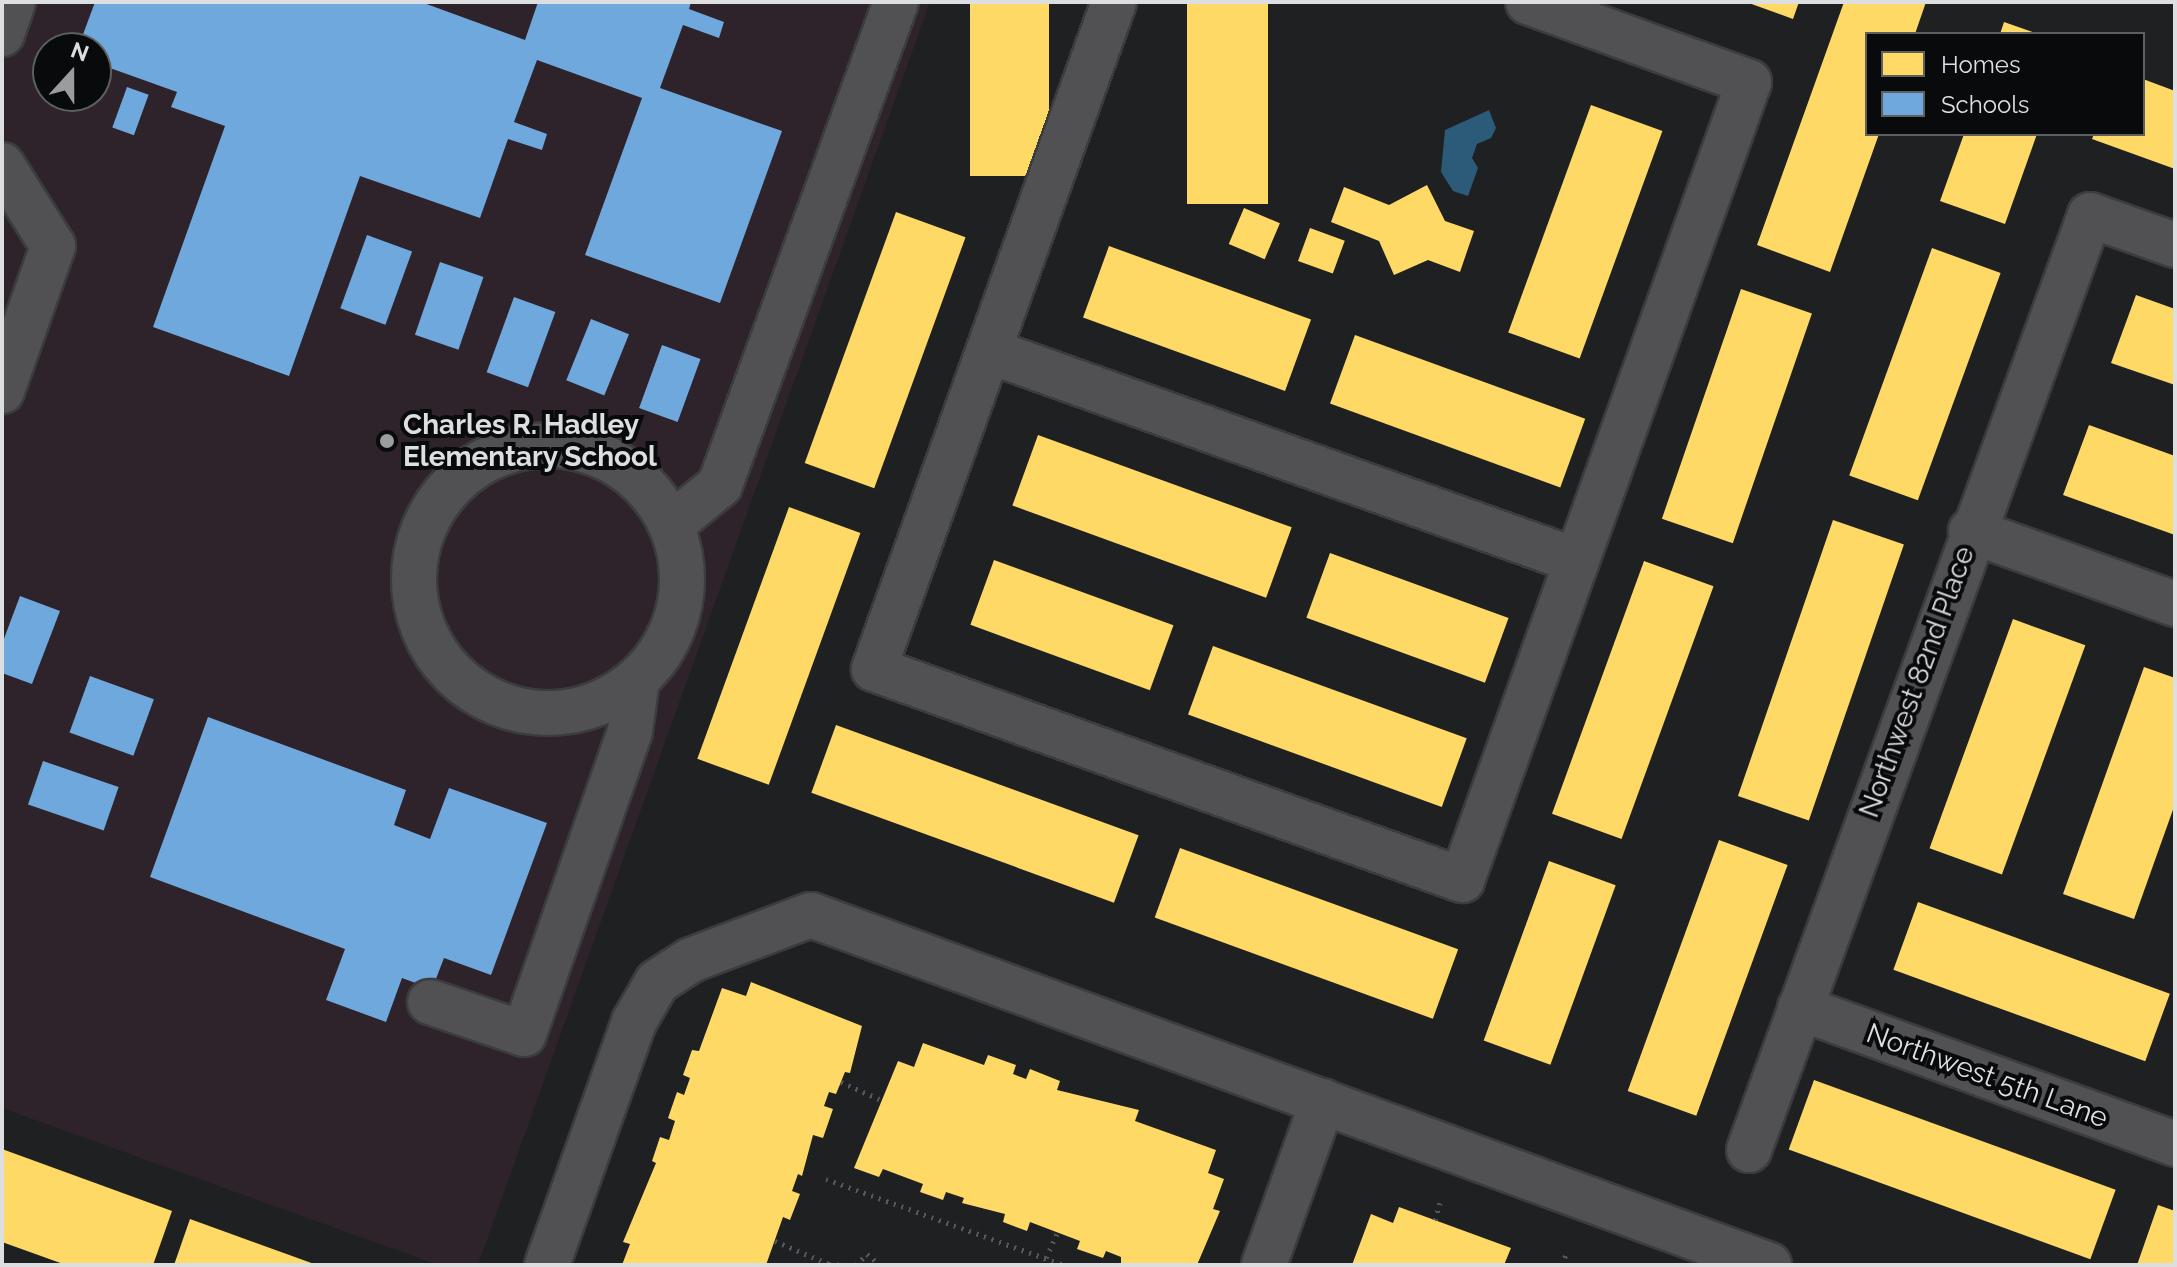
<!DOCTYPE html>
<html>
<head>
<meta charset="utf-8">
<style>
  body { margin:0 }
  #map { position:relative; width:2177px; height:1267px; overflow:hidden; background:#1f2021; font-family:Raleway,sans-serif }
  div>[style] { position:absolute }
  .education>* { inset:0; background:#2e222b }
  .water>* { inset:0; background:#2b5b79 }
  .homes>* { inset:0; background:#ffd966; transform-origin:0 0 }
  .schools>* { inset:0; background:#6fa8dc; transform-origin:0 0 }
  .path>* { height:5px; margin-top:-2.5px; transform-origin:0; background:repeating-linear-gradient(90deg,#575859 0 2px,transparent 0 8px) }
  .roads { filter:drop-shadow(2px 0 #3b3c3e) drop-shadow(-2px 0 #3b3c3e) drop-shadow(0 2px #3b3c3e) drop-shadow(0 -2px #3b3c3e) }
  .minor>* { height:44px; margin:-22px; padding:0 22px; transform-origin:22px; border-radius:22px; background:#515153 }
  .minor>.ring { margin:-22px; padding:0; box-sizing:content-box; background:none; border:44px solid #515153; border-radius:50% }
  .dots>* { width:22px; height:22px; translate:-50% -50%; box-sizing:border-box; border:4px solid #090a0b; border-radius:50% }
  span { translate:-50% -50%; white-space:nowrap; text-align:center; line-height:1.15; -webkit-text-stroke:8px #090a0b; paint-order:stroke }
  .poi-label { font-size:28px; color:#dddee0; font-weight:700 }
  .left { translate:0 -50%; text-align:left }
  .street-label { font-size:28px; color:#dddee0 }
  .frame { position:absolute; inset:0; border:4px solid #dddee0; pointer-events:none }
  .legend { position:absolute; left:1865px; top:32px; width:280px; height:104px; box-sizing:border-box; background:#090a0b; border:2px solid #5e5f60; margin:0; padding:10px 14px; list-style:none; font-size:24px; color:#dddee0 }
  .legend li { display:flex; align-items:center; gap:16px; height:40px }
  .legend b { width:40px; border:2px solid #5e5f60 }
  .north { position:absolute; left:32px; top:32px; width:80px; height:80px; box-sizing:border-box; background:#090a0b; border:2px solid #5e5f60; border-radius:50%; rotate:21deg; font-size:22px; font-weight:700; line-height:32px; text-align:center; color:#dddee0 }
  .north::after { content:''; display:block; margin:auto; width:28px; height:36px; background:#9a9c9d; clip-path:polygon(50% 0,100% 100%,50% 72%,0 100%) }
</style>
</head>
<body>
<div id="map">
  <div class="education">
    <div style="clip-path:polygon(evenodd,2px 2px,930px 2px,478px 1265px,438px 1265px,2px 1108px,2px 2px,48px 48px,96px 48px,96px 96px,48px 96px,48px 48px)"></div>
  </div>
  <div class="water">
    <div style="clip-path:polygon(1489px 110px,1496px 128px,1491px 138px,1477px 144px,1472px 158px,1478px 168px,1468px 196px,1453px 191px,1441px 172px,1445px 130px)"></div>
  </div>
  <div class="homes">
    <div style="left:970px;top:2px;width:79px;height:174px"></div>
    <div style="left:1187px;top:2px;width:81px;height:202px"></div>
    <div style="clip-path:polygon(1746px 2px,1799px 2px,1793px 19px)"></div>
    <div style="clip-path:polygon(1844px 2px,1926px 2px,1915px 34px,1867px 34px,1867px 134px,1879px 134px,1830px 272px,1757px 245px)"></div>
    <div style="clip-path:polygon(2004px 22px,2038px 34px,2000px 34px)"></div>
    <div style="clip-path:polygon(2143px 79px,2175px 91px,2175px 169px,2092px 139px,2094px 134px,2143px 134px)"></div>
    <div style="left:1591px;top:105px;width:76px;height:242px;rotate:20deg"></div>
    <div style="clip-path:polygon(1964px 134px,2037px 134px,2005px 224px,1940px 201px)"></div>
    <div style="clip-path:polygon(1427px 185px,1445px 221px,1474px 231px,1460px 272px,1428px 260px,1394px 275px,1379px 241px,1331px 222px,1344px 187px,1389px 205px)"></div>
    <div style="left:1244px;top:208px;width:39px;height:39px;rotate:23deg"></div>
    <div style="left:896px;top:212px;width:74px;height:267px;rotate:20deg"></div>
    <div style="left:1310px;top:228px;width:37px;height:35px;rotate:20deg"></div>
    <div style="left:1109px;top:246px;width:215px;height:76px;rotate:20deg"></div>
    <div style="left:1932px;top:248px;width:73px;height:242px;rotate:20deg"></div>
    <div style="left:1741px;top:289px;width:75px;height:243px;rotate:19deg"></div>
    <div style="clip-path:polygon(2136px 295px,2175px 309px,2175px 385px,2111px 363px)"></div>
    <div style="left:1355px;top:335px;width:245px;height:73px;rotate:20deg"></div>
    <div style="clip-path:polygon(2089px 425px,2175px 456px,2175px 535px,2063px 495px)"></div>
    <div style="left:1038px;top:435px;width:270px;height:75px;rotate:20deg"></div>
    <div style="left:789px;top:507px;width:76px;height:268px;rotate:20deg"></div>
    <div style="left:1833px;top:520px;width:75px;height:292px;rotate:19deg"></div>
    <div style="left:1330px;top:553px;width:190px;height:69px;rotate:20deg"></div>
    <div style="left:994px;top:560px;width:191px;height:69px;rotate:20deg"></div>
    <div style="left:1644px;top:561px;width:74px;height:269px;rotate:20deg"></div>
    <div style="left:2013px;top:619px;width:77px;height:244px;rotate:20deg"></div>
    <div style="left:1213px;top:646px;width:270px;height:73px;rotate:20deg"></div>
    <div style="clip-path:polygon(2144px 667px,2175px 678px,2175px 804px,2134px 919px,2063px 894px)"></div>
    <div style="left:836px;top:725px;width:322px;height:72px;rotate:20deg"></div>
    <div style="left:1719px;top:840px;width:73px;height:267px;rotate:20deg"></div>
    <div style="left:1180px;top:848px;width:296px;height:74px;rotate:20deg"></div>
    <div style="left:1549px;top:861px;width:71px;height:191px;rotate:20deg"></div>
    <div style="left:1918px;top:902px;width:268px;height:72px;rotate:20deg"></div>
    <div style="clip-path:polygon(751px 982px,862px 1026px,850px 1073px,845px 1072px,836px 1094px,829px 1092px,824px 1106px,833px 1109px,823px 1138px,813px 1135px,802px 1176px,798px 1174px,792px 1191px,800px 1194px,790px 1220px,783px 1217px,766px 1265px,622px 1265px,630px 1244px,623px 1242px,656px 1163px,652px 1161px,660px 1137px,669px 1140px,675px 1121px,668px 1118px,677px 1092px,684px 1095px,690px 1078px,683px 1075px,692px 1050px,699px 1051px,722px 988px,746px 996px)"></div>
    <div style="clip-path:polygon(923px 1043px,984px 1065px,988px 1055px,1016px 1065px,1013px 1074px,1026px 1079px,1030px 1069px,1060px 1081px,1057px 1090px,1139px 1110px,1135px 1121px,1216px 1150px,1208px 1173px,1224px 1179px,1213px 1209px,1220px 1211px,1197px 1265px,1121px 1265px,1121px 1257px,1106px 1251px,1103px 1258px,1077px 1249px,1080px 1241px,1030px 1222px,1027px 1231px,1003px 1222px,1005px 1214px,962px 1203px,964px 1198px,946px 1192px,943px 1200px,920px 1192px,923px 1184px,883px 1169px,879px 1177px,854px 1168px,898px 1061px,914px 1067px)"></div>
    <div style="left:1814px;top:1080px;width:321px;height:74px;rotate:20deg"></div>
    <div style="clip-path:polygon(2px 1149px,172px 1211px,153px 1265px,66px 1265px,2px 1242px)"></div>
    <div style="clip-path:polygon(2158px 1205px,2175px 1211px,2175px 1265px,2137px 1265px)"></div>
    <div style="clip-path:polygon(1399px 1207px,1511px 1248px,1504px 1265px,1352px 1265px,1371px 1214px,1393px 1223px)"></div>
    <div style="clip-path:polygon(190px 1219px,317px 1265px,174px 1265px)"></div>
  </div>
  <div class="schools">
    <div style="clip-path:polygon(95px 2px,421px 2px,525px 40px,538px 2px,691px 2px,689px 9px,724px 22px,719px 38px,683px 25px,660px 88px,782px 131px,720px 303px,585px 255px,642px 98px,537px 60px,514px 122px,547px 134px,542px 150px,508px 139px,480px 218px,360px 176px,289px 376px,153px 327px,225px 126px,171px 107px,177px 92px,96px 63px,96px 48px,78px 48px)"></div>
    <div style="left:127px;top:87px;width:23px;height:43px;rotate:20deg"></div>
    <div style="left:367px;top:235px;width:48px;height:78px;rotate:20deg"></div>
    <div style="left:440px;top:262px;width:46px;height:77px;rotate:19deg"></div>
    <div style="left:514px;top:297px;width:44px;height:80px;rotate:20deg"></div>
    <div style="left:591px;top:319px;width:41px;height:66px;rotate:22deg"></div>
    <div style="left:662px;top:345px;width:41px;height:67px;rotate:20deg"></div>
    <div style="clip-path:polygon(20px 596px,60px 611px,32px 684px,2px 673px,2px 644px)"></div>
    <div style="left:90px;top:676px;width:68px;height:60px;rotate:20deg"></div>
    <div style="clip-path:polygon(208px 717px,406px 790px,394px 825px,430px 839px,449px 788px,547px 823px,491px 975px,444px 958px,432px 989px,402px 978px,386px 1022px,326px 1000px,345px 949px,150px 877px)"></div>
    <div style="left:43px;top:761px;width:80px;height:46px;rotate:19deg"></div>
  </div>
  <div class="path">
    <div style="left:841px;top:1082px;width:42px;rotate:24.1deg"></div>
    <div style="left:826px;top:1179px;width:253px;rotate:19.9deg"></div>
    <div style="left:1435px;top:1220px;width:18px;rotate:-74deg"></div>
    <div style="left:775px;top:1241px;width:59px;rotate:23.1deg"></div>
    <div style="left:829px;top:1264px;width:18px;rotate:3deg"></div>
    <div style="left:856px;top:1265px;width:16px;rotate:-45deg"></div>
    <div style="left:867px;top:1254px;width:17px;rotate:40deg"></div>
    <div style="left:919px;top:1265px;width:53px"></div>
    <div style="left:1043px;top:1265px;width:35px;rotate:-66deg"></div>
    <div style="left:1562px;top:1265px;width:15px;rotate:-70deg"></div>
  </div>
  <div class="roads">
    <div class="minor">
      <div style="left:1114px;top:2px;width:709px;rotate:109.79deg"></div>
      <div style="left:874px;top:669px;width:625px;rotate:19.74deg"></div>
      <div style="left:1462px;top:880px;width:848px;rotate:-70.22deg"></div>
      <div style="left:1749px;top:82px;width:235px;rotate:-160.1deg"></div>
      <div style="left:2px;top:34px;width:34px;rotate:-71deg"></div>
      <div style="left:2px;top:165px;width:96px;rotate:57.8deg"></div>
      <div style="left:53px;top:246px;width:154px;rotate:109.4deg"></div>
      <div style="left:989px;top:351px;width:624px;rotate:19.65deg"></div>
      <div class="ring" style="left:414px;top:445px;width:224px;height:224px"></div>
      <div style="left:671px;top:525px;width:63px;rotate:-39.2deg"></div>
      <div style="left:720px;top:485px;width:514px;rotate:-69.98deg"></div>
      <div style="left:1971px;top:531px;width:217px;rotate:19.7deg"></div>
      <div style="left:430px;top:1002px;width:99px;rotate:18.8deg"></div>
      <div style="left:524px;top:1034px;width:321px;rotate:-70.7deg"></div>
      <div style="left:630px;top:731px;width:51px;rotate:-82.2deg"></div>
      <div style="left:1800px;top:1008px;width:399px;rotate:19.9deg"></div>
      <div style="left:1749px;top:1150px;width:995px;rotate:-69.96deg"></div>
      <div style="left:2090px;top:215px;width:90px;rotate:19.4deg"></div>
      <div style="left:547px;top:1265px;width:258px;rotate:-70.3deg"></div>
      <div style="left:634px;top:1022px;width:46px;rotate:-60.1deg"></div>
      <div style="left:657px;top:982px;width:40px;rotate:-32.9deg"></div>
      <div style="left:691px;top:960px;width:128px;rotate:-20.6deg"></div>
      <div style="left:811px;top:915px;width:1020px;rotate:20.07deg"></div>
      <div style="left:1264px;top:1265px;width:174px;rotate:-70.2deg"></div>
    </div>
  </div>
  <div class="dots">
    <div style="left:387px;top:441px;background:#9a9c9d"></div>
  </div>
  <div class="poi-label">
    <span class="left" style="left:403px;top:441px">Charles R. Hadley<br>Elementary School</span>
  </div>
  <div class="street-label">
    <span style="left:1917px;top:682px;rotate:-70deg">Northwest 82nd Place</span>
    <span style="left:1987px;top:1076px;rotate:20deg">Northwest 5th Lane</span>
  </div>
  <div class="frame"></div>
  <ul class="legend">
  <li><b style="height:22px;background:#ffd966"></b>Homes</li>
  <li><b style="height:22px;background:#6fa8dc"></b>Schools</li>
  </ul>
  <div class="north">N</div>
</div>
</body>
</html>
